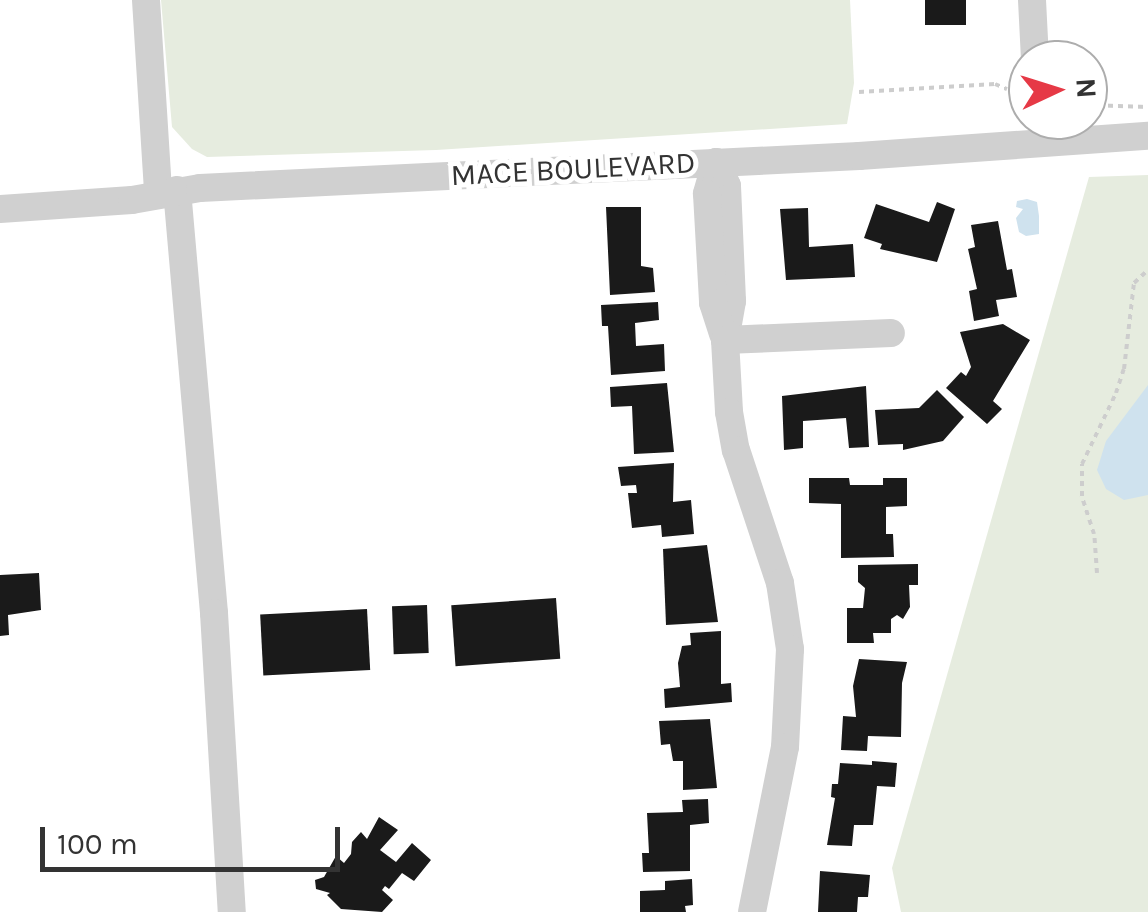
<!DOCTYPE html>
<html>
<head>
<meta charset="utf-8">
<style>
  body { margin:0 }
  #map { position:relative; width:1148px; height:912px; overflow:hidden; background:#fff; font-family:Karla,sans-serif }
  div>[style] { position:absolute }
  .green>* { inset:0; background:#e6ecdf }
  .water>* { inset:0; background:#cfe2ee }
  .building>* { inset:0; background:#1a1a1a; transform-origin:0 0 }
  .path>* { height:4px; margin-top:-2px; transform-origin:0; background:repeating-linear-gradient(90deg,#cdcdcd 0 5px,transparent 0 10px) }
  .minor>* { height:28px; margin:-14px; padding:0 14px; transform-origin:14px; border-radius:14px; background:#d0d0d0 }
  span { translate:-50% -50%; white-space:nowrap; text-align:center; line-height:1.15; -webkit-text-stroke:10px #fff; paint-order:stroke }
  .street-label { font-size:30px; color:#333 }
  .north { position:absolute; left:1008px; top:40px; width:100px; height:100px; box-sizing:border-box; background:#fff; border:2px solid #adadad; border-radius:50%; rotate:86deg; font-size:28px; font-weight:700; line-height:40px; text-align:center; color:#333 }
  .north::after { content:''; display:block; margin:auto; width:35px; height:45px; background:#e63946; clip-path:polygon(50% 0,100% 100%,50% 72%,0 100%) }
  .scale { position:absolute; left:40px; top:827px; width:300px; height:45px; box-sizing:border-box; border:5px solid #333; border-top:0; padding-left:12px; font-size:30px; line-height:35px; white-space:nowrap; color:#333; -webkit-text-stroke:8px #fff; paint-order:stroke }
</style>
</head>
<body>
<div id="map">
  <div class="green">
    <div style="clip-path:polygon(161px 0,850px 0,854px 83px,847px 124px,436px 150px,207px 157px,192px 149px,172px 127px)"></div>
    <div style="clip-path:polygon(1148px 175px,1148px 912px,901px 912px,892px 868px,1089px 177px)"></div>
  </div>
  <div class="water">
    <div style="clip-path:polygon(1027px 199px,1037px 202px,1039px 216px,1039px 234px,1026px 236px,1019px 232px,1016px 218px,1023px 209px,1016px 207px,1017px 201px)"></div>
    <div style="clip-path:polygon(1148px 385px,1148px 495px,1124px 500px,1106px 489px,1097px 470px,1106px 441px)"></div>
  </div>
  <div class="building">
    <div style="left:925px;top:0;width:41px;height:25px"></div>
    <div style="clip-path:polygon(937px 202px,955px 209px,937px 262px,880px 249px,882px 244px,864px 238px,876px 204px,929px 222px)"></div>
    <div style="clip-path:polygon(606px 207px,641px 207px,641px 266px,653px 268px,655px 292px,610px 295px)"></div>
    <div style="clip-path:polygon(808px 208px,809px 247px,853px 244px,855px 277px,786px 280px,780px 209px)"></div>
    <div style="clip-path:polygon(998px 221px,1007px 270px,1012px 269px,1017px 297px,996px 300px,999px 316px,974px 321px,969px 291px,977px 289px,968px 249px,975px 247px,971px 225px)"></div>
    <div style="clip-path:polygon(658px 302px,659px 320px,635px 323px,636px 346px,664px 344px,665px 371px,611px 375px,608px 326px,602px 326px,601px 305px)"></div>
    <div style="clip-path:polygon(1003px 324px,1030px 340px,993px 401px,1002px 409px,987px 424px,946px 388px,961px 372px,966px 376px,971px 367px,960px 332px)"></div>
    <div style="clip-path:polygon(667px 383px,674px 452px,634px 454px,632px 406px,611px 407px,610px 387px)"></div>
    <div style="clip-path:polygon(866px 386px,869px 447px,849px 448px,846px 418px,803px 421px,803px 448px,784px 450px,782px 396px)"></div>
    <div style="clip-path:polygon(937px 390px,964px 417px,943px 441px,903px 450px,903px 444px,878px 445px,875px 410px,919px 408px)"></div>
    <div style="clip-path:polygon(674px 463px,673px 502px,691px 500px,694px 534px,662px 537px,661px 525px,632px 528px,628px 493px,637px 493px,636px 485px,621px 486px,618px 467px)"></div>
    <div style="clip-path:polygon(809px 478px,849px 478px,850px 485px,883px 485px,883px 478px,907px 478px,907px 506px,886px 507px,886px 534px,893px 534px,894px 557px,841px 558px,841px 504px,809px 503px)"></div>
    <div style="clip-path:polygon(707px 545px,718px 622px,666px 625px,663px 549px)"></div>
    <div style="clip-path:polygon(918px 564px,918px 585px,909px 585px,910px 607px,903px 619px,897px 615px,891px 619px,891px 633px,873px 633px,874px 643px,847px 643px,847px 608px,863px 608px,865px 588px,858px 582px,858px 565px)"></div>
    <div style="clip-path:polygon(39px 573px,41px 610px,8px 615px,9px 635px,0 636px,0 575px)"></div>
    <div style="left:556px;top:598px;width:61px;height:105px;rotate:86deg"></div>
    <div style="left:427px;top:605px;width:48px;height:35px;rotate:88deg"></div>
    <div style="left:367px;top:609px;width:61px;height:107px;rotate:87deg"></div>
    <div style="clip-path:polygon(721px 631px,721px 684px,731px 683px,732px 702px,665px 708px,664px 689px,680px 687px,678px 663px,682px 646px,691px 645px,690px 633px)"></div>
    <div style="clip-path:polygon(859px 659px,907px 662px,902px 683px,901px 737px,868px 736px,867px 751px,841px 750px,843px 716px,856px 717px,853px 686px)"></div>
    <div style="clip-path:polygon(710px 719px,717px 788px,683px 790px,683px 761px,673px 761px,670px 744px,661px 745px,659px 721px)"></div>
    <div style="clip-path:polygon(872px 761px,897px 763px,895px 787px,877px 786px,873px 825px,854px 825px,852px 846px,827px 845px,835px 798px,831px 797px,832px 784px,838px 784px,840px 763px,872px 765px)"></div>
    <div style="clip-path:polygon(708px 799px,709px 823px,690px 825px,690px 871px,643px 872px,642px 853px,649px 853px,647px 813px,683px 812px,682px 800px)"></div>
    <div style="clip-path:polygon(379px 817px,398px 830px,380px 850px,396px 862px,412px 843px,431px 860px,414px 881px,402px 873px,389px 889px,385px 886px,382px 890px,393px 900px,382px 912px,341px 909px,327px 895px,330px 893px,316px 889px,315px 880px,324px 877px,336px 856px,344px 863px,351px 854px,352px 842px,361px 832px,367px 839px)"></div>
    <div style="clip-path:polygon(820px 871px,870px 875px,868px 897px,858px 897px,857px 912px,818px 912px)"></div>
    <div style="clip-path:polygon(692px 879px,693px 905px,685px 906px,686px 912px,640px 912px,640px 891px,665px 890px,665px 881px)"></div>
  </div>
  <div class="path">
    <div style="left:859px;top:92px;width:136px;rotate:-3.4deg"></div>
    <div style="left:995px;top:84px;width:13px;rotate:23deg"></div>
    <div style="left:1088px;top:105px;width:60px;rotate:1.9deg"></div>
    <div style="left:1097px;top:573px;width:39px;rotate:-94deg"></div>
    <div style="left:1094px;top:534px;width:40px;rotate:-108deg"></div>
    <div style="left:1082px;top:496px;width:32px;rotate:-90deg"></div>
    <div style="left:1082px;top:464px;width:79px;rotate:-64.4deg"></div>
    <div style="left:1116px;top:393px;width:25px;rotate:-72deg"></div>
    <div style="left:1124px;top:369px;width:87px;rotate:-83.4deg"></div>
    <div style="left:1134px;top:283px;width:19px;rotate:-43deg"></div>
  </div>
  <div class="minor">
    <div style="left:146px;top:0;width:193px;rotate:86.4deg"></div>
    <div style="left:1032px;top:0;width:60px;rotate:87.1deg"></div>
    <div style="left:716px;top:162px;width:26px;rotate:65deg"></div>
    <div style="left:727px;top:186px;width:115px;rotate:87.5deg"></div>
    <div style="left:732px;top:301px;width:40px;rotate:100deg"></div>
    <div style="left:725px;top:340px;width:72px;rotate:86.8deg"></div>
    <div style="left:729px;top:412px;width:39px;rotate:80deg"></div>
    <div style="left:736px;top:450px;width:140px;rotate:71.7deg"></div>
    <div style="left:780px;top:583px;width:67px;rotate:81.4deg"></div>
    <div style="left:790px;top:649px;width:98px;rotate:92.9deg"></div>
    <div style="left:785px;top:747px;width:168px;rotate:101.3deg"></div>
    <div style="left:716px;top:162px;width:33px;rotate:106deg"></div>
    <div style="left:707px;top:194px;width:109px;rotate:86.8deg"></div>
    <div style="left:713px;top:303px;width:33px;rotate:72deg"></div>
    <div style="left:177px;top:190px;width:425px;rotate:85deg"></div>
    <div style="left:214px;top:613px;width:300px;rotate:86.6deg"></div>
    <div style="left:0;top:209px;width:132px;rotate:-3.9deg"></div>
    <div style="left:132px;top:200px;width:69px;rotate:-10deg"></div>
    <div style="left:200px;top:188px;width:660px;rotate:-2.78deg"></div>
    <div style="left:859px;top:156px;width:290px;rotate:-4deg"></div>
    <div style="left:725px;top:340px;width:166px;rotate:-2.4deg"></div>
  </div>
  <div class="street-label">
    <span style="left:573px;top:169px;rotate:-3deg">MACE BOULEVARD</span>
  </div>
  <div class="north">N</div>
  <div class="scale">100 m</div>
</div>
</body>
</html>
